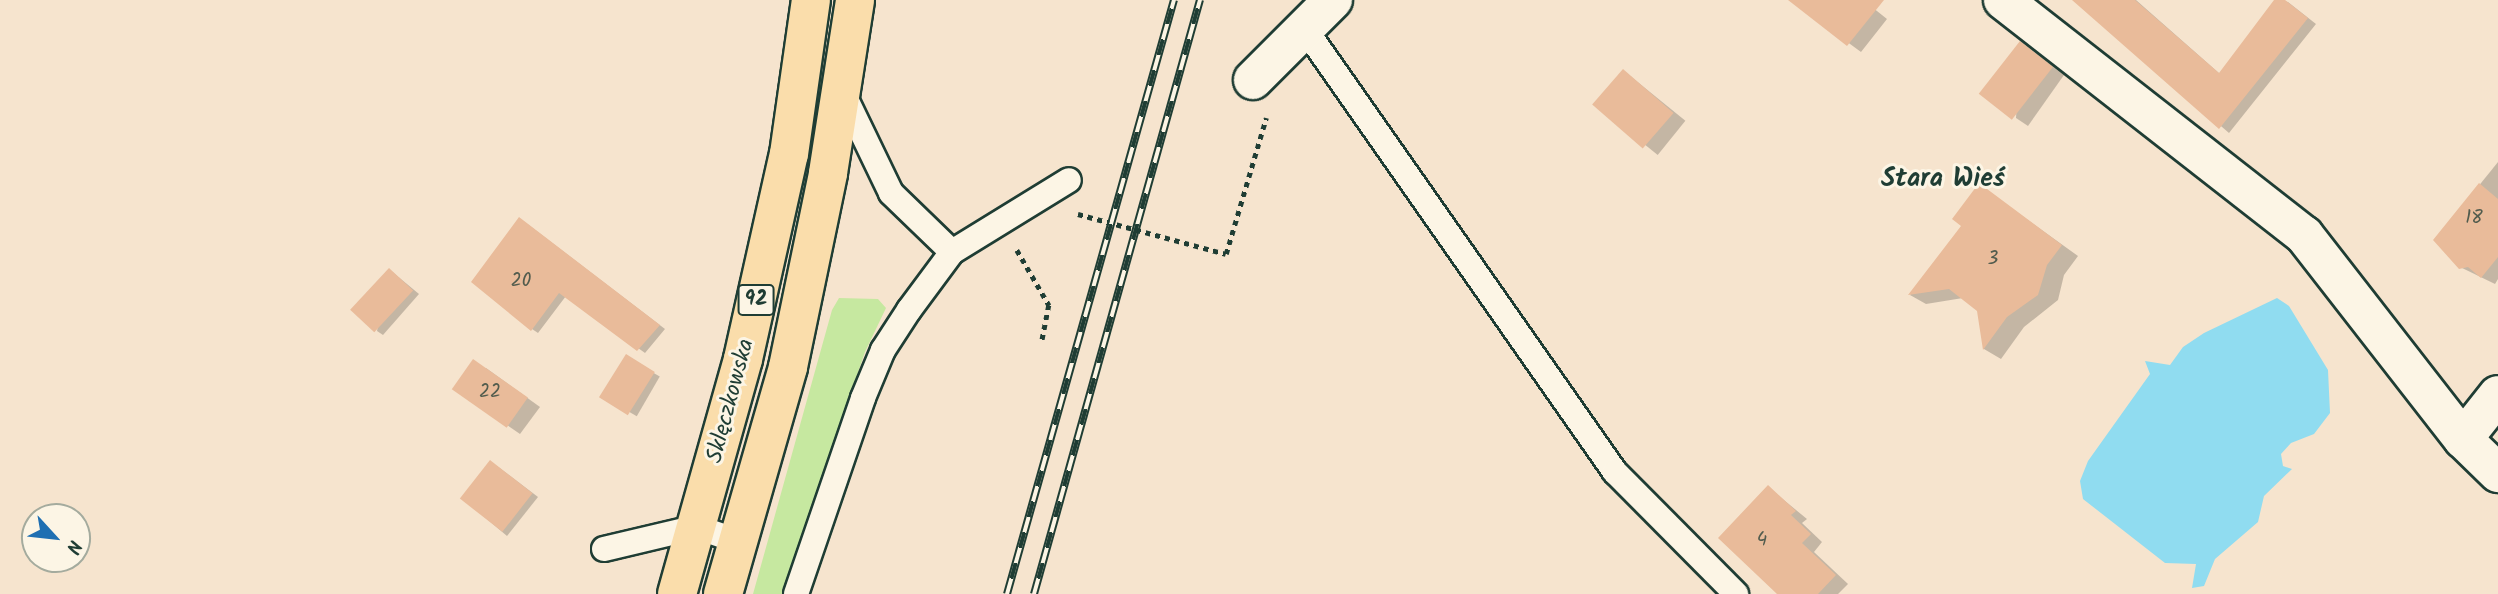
<!DOCTYPE html>
<html>
<head>
<meta charset="utf-8">
<style>
  body { margin:0 }
  #map { position:relative; width:2498px; height:594px; overflow:hidden; background:#f6e4ce; font-family:Kalam,sans-serif }
  div>[style] { position:absolute }
  .green>* { inset:0; background:#c6e8a0 }
  .water>* { inset:0; background:#90dcf0 }
  .shadow>* { inset:0; background:#0003; transform-origin:0 0 }
  .building>* { inset:0; background:#e9bb9a; transform-origin:0 0 }
  .path>* { height:4.5px; margin-top:-2.25px; transform-origin:0; background:repeating-linear-gradient(90deg,#1f3d34 0 5px,transparent 0 10px) }
  .roads { filter:drop-shadow(2px 0 #1f3d34) drop-shadow(-2px 0 #1f3d34) drop-shadow(0 2px #1f3d34) drop-shadow(0 -2px #1f3d34) }
  .service>* { height:24px; margin:-12px; padding:0 12px; transform-origin:12px; border-radius:12px; background:#fcf5e5 }
  .minor>* { height:38px; margin:-19px; padding:0 19px; transform-origin:19px; border-radius:19px; background:#fcf5e5 }
  .primary>* { height:38px; margin:-19px; padding:0 19px; transform-origin:19px; border-radius:19px; background:#faddab }
  .rail>* { height:8px; margin-top:-4px; transform-origin:0; background:repeating-linear-gradient(90deg,#fcf5e5 0 16px,#1f3d34 0 32px); box-sizing:border-box; border-block:2px solid #1f3d34 }
  span { translate:-50% -50%; white-space:nowrap; text-align:center; line-height:1.15; -webkit-text-stroke:6px #fcf5e5; paint-order:stroke }
  .number-label { font-size:19px; color:#525c4e }
  .number-label span { -webkit-text-stroke-width:0 }
  .shield-label span { padding:2px 5px; background:#fcf5e5; border:2px solid; border-radius:5px; -webkit-text-stroke-width:0 }
  .shield-label { font-size:21px; color:#1f3d34; font-weight:700 }
  .street-label { font-size:23px; color:#1f3d34 }
  .quarter-label { font-size:26px; color:#1f3d34; font-weight:700 }
  .north { position:absolute; left:21px; top:503px; width:70px; height:70px; box-sizing:border-box; background:#fcf5e5; border:2px solid #a4ab9e; border-radius:50%; rotate:117deg; font-size:19px; font-weight:700; line-height:28px; text-align:center; color:#1f3d34 }
  .north::after { content:''; display:block; margin:auto; width:24px; height:32px; background:#1f6fb2; clip-path:polygon(50% 0,100% 100%,50% 72%,0 100%) }
</style>
</head>
<body>
<div id="map">
  <div class="green">
    <div style="clip-path:polygon(839px 298px,878px 299px,886px 308px,865px 352px,782px 594px,753px 594px,832px 310px)"></div>
  </div>
  <div class="water">
    <div style="clip-path:polygon(2277px 298px,2289px 306px,2328px 370px,2330px 413px,2314px 434px,2291px 443px,2281px 454px,2283px 466px,2292px 469px,2264px 496px,2258px 522px,2215px 559px,2204px 586px,2192px 588px,2196px 564px,2165px 563px,2083px 499px,2080px 481px,2088px 461px,2150px 374px,2145px 361px,2170px 365px,2183px 347px,2204px 333px)"></div>
  </div>
  <div class="shadow">
    <div style="clip-path:polygon(1790px 0,1878px 0,1872px 7px,1887px 19px,1861px 52px)"></div>
    <div style="clip-path:polygon(2093px 0,2136px 0,2220px 74px,2276px 0,2288px 2px,2316px 24px,2229px 133px,2085px 9px)"></div>
    <div style="clip-path:polygon(2020px 43px,2064px 75px,2028px 126px,2016px 118px)"></div>
    <div style="left:1624px;top:71px;width:79px;height:44px;rotate:39deg"></div>
    <div style="clip-path:polygon(2498px 162px,2498px 279px,2495px 284px,2460px 267px,2435px 240px)"></div>
    <div style="clip-path:polygon(1979px 185px,2078px 256px,2064px 275px,2058px 300px,2024px 327px,2001px 359px,1984px 349px,1979px 310px,1963px 298px,1926px 304px,1910px 295px,1964px 225px)"></div>
    <div style="clip-path:polygon(526px 223px,665px 329px,645px 353px,566px 296px,538px 333px,532px 329px)"></div>
    <div style="clip-path:polygon(390px 270px,419px 294px,383px 335px,377px 331px)"></div>
    <div style="left:626px;top:357px;width:39px;height:46px;rotate:30deg"></div>
    <div style="clip-path:polygon(486px 368px,540px 407px,520px 434px,454px 388px)"></div>
    <div style="clip-path:polygon(497px 466px,538px 497px,507px 536px,463px 499px)"></div>
    <div style="clip-path:polygon(1768px 487px,1807px 519px,1802px 523px,1822px 542px,1814px 552px,1848px 584px,1838px 594px,1780px 594px)"></div>
  </div>
  <div class="building">
    <div style="clip-path:polygon(1788px 0,1884px 0,1847px 46px)"></div>
    <div style="clip-path:polygon(2072px 0,2135px 0,2219px 73px,2274px 0,2285px 0,2308px 18px,2219px 129px)"></div>
    <div style="left:2020px;top:41px;width:42px;height:67px;rotate:38deg"></div>
    <div style="left:1623px;top:69px;width:67px;height:47px;rotate:41deg"></div>
    <div style="clip-path:polygon(1979px 183px,2062px 245px,2047px 265px,2038px 295px,2007px 317px,1983px 350px,1977px 311px,1949px 289px,1908px 295px,1961px 226px,1952px 219px)"></div>
    <div style="clip-path:polygon(2479px 183px,2498px 199px,2498px 257px,2481px 278px,2468px 267px,2459px 269px,2433px 240px)"></div>
    <div style="clip-path:polygon(519px 217px,660px 325px,637px 351px,559px 293px,531px 331px,471px 282px)"></div>
    <div style="left:389px;top:268px;width:33px;height:57px;rotate:43deg"></div>
    <div style="left:626px;top:354px;width:34px;height:51px;rotate:32deg"></div>
    <div style="left:473px;top:359px;width:67px;height:37px;rotate:35deg"></div>
    <div style="left:490px;top:460px;width:54px;height:49px;rotate:38deg"></div>
    <div style="clip-path:polygon(1768px 485px,1796px 511px,1791px 515px,1811px 534px,1802px 543px,1836px 575px,1818px 594px,1777px 594px,1718px 538px)"></div>
  </div>
  <div class="path">
    <div style="left:1078px;top:214px;width:153px;rotate:15.1deg"></div>
    <div style="left:1226px;top:254px;width:142px;rotate:-73.6deg"></div>
    <div style="left:1017px;top:250px;width:64px;rotate:59.8deg"></div>
    <div style="left:1049px;top:305px;width:37px;rotate:101deg"></div>
  </div>
  <div class="roads">
    <div class="service">
      <div style="left:1305px;top:29px;width:541px;rotate:55.02deg"></div>
      <div style="left:1615px;top:472px;width:172px;rotate:45.2deg"></div>
      <div style="left:842px;top:91px;width:113px;rotate:64.3deg"></div>
      <div style="left:891px;top:193px;width:85px;rotate:44deg"></div>
      <div style="left:604px;top:549px;width:96px;rotate:-13.3deg"></div>
      <div style="left:697px;top:527px;width:46px;rotate:19.2deg"></div>
      <div style="left:796px;top:594px;width:207px;rotate:-71.1deg"></div>
      <div style="left:863px;top:398px;width:52px;rotate:-67.4deg"></div>
      <div style="left:883px;top:350px;width:48px;rotate:-57deg"></div>
      <div style="left:909px;top:310px;width:72px;rotate:-53.4deg"></div>
      <div style="left:952px;top:252px;width:137px;rotate:-31.6deg"></div>
    </div>
    <div class="minor">
      <div style="left:2003px;top:0;width:382px;rotate:38deg"></div>
      <div style="left:2304px;top:235px;width:259px;rotate:52.1deg"></div>
      <div style="left:2463px;top:439px;width:49px;rotate:44.2deg"></div>
      <div style="left:1253px;top:80px;width:113px;rotate:-45deg"></div>
      <div style="left:2463px;top:439px;width:56px;rotate:-51.5deg"></div>
    </div>
    <div class="primary">
      <div style="left:677px;top:594px;width:244px;rotate:-74.3deg"></div>
      <div style="left:743px;top:359px;width:210px;rotate:-77.4deg"></div>
      <div style="left:789px;top:154px;width:156px;rotate:-81.9deg"></div>
      <div style="left:723px;top:594px;width:236px;rotate:-74deg"></div>
      <div style="left:788px;top:367px;width:198px;rotate:-78.3deg"></div>
      <div style="left:828px;top:173px;width:175px;rotate:-81.1deg"></div>
    </div>
  </div>
  <div class="rail">
    <div style="left:1007px;top:594px;width:617px;rotate:-74.3deg"></div>
    <div style="left:1034px;top:594px;width:617px;rotate:-74.39deg"></div>
  </div>
  <div class="number-label">
    <span style="left:2474px;top:219px">18</span>
    <span style="left:1993px;top:260px">3</span>
    <span style="left:521px;top:282px">20</span>
    <span style="left:490px;top:393px">22</span>
    <span style="left:1762px;top:541px">4</span>
  </div>
  <div class="shield-label">
    <span style="left:756px;top:300px">92</span>
  </div>
  <div class="street-label">
    <span style="left:731px;top:401px;rotate:-75deg">Sklęczkowska</span>
  </div>
  <div class="quarter-label">
    <span style="left:1943px;top:180px">Stara Wieś</span>
  </div>
  <div class="north">N</div>
</div>
</body>
</html>
